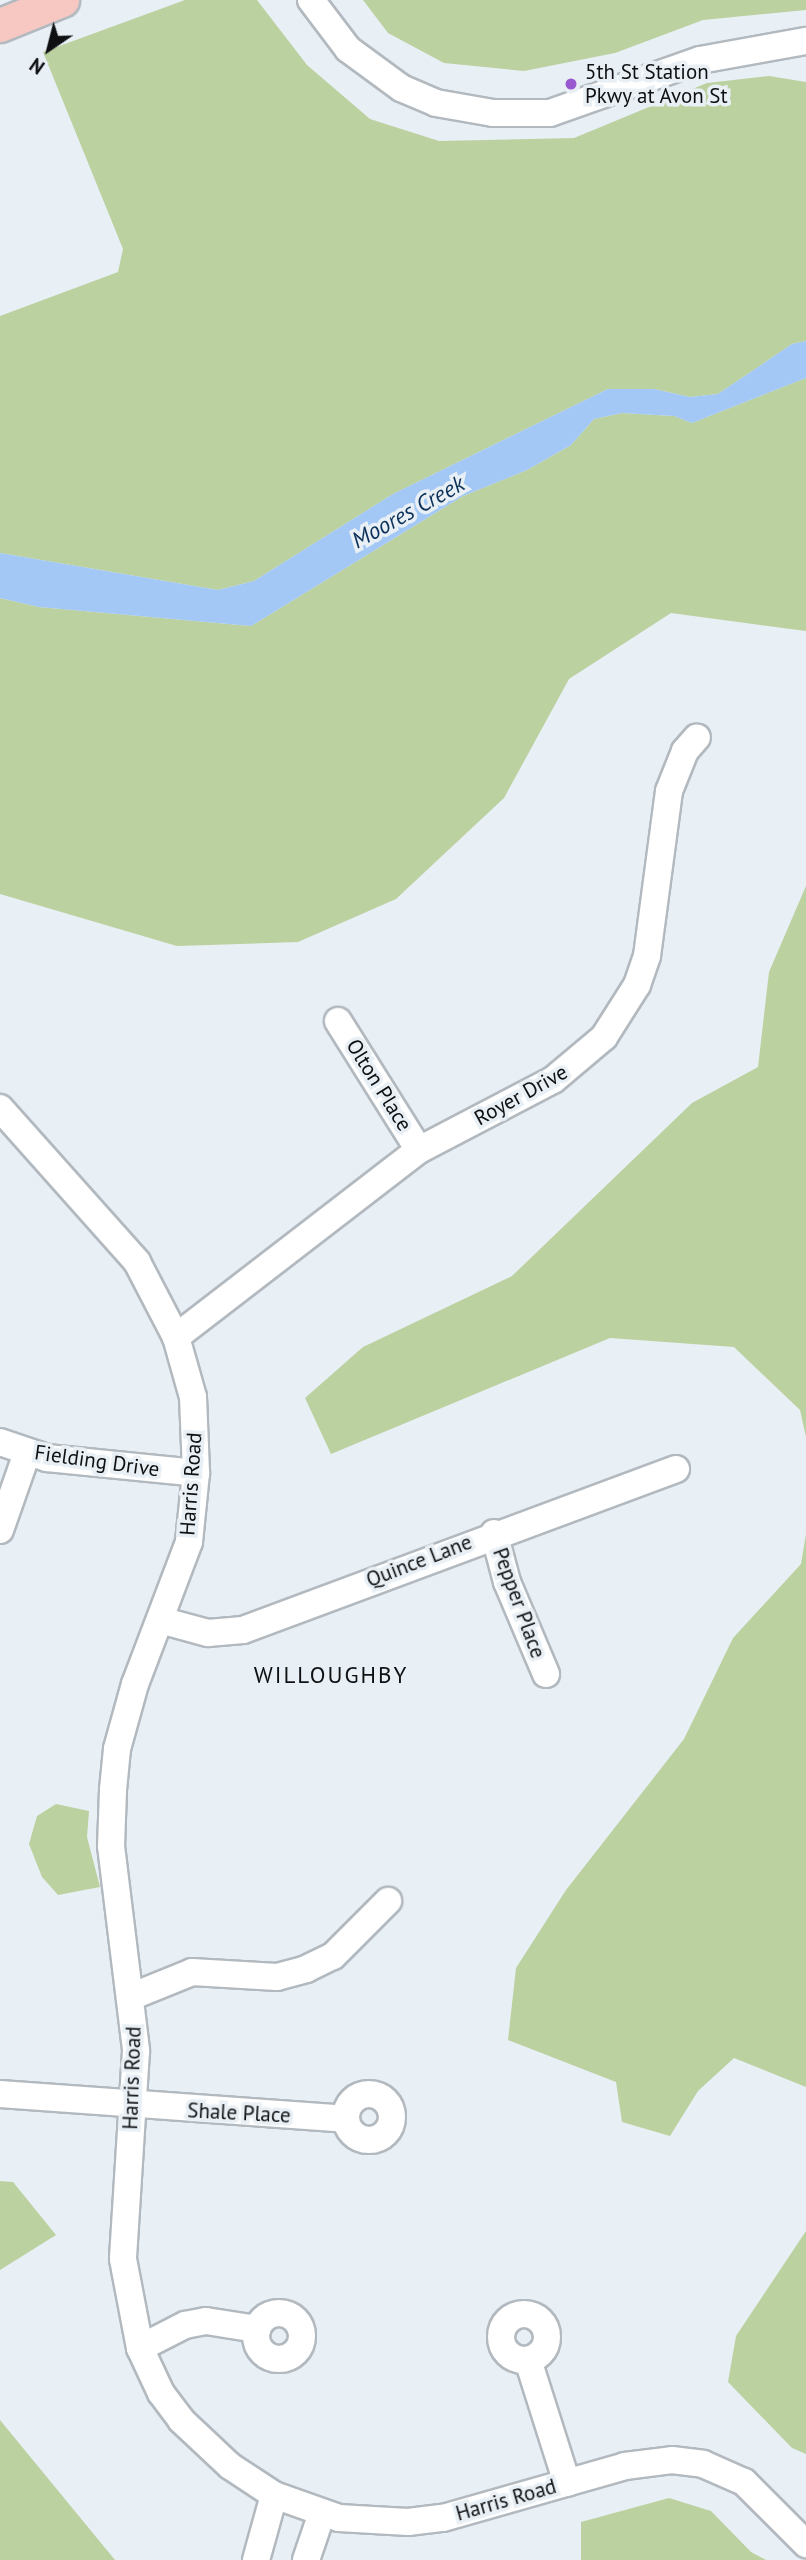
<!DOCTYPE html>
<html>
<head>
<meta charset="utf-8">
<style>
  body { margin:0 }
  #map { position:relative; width:806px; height:2560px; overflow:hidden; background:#e8eff5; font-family:"PT Sans",sans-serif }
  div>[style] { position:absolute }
  .green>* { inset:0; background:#bcd1a0 }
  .water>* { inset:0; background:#a3c8f5 }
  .roads { filter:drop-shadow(2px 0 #b2b9bf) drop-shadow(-2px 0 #b2b9bf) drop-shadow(0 2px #b2b9bf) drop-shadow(0 -2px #b2b9bf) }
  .minor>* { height:26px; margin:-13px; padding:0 13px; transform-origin:13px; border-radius:13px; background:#fff }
  .minor>.ring { margin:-13px; padding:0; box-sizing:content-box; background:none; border:26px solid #fff; border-radius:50% }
  .major>* { height:33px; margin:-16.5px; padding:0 16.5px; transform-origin:16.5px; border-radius:16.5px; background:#f7c8c2 }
  .dots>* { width:19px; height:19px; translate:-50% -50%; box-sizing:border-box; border:4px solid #e8eff5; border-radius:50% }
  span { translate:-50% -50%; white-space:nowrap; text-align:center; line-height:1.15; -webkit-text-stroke:7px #e8eff5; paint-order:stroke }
  .poi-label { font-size:21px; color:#0e1012 }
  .left { translate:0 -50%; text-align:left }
  .street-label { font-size:21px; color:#0e1012 }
  .water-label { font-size:23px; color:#0c315a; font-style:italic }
  .neighbourhood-label { font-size:23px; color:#0e1012; letter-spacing:2px }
  .north { position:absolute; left:14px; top:14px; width:70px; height:70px; -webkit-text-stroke:5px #e8eff5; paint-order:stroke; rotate:215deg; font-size:19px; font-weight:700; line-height:28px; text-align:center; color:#0e1012 }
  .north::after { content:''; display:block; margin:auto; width:24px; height:32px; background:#0e1012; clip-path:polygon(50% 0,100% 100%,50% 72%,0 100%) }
</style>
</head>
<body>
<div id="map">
  <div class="green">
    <div style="clip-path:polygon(185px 0,257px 0,307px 65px,370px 119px,439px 141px,574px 138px,707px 83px,769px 76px,806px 82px,806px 341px,792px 344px,718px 394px,690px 397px,654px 389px,608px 389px,393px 494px,254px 581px,218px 590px,0 553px,0 316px,118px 272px,123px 249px,43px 52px)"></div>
    <div style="clip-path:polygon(363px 0,806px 0,806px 10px,703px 20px,615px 53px,524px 71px,444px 63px,388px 33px)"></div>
    <div style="clip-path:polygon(806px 378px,806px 631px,671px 613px,569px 679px,504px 798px,396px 899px,298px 942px,177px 946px,0 894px,0 598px,39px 607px,251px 626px,463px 496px,527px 470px,571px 445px,594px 419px,622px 413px,674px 416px,692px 423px)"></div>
    <div style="clip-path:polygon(806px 886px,806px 1437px,800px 1410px,734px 1347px,610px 1338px,331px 1454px,305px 1398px,363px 1347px,512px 1276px,692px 1103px,758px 1067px,769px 972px)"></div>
    <div style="clip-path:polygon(806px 1534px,806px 2087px,734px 2058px,698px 2091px,670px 2136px,622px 2122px,616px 2082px,508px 2040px,516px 1968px,566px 1890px,684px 1739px,733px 1638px,801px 1564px)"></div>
    <div style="clip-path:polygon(56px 1804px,89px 1811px,87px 1837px,100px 1887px,58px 1895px,42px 1877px,29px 1844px,37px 1816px)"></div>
    <div style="clip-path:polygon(0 2181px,13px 2182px,56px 2235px,0 2270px)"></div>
    <div style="clip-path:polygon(806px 2231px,806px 2454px,792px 2448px,728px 2382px,736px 2336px)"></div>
    <div style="clip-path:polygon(0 2420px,115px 2560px,0 2560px)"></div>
    <div style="clip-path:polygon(669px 2498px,711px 2511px,751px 2552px,766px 2560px,581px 2560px,581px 2522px)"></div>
  </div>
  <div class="water">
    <div style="clip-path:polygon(806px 341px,806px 378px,692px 423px,674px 416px,622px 413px,594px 419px,571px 445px,527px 470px,463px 496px,251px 626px,39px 607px,0 598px,0 553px,218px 590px,254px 581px,393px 494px,608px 389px,654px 389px,690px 397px,718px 394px,792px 344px)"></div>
  </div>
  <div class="roads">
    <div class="minor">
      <div style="left:311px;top:0;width:61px;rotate:52.9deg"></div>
      <div style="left:348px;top:49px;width:66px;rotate:36.3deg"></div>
      <div style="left:401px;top:88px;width:38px;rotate:23deg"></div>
      <div style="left:436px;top:103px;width:58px;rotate:10deg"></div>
      <div style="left:493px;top:113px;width:57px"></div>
      <div style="left:550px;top:113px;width:159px;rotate:-19.5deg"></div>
      <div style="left:700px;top:60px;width:108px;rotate:-10.2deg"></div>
      <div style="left:338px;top:1021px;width:152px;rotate:57.9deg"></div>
      <div style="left:0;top:1108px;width:206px;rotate:48.3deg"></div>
      <div style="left:137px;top:1262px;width:85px;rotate:62.5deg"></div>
      <div style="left:176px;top:1337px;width:62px;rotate:74.2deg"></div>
      <div style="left:193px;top:1397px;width:76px;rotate:87.7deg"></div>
      <div style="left:196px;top:1473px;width:69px;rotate:95.8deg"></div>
      <div style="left:189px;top:1542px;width:152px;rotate:110.8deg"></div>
      <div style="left:135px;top:1684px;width:67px;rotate:105.5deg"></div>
      <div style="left:117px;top:1749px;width:41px;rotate:95.6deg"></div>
      <div style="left:113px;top:1790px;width:56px;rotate:92deg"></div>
      <div style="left:111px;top:1846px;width:207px;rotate:83deg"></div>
      <div style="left:136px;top:2051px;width:208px;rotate:93.6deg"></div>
      <div style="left:123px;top:2259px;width:91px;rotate:79.2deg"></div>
      <div style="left:140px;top:2348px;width:50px;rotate:65deg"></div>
      <div style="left:161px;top:2393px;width:34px;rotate:53deg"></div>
      <div style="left:181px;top:2420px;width:67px;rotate:43.2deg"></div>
      <div style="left:230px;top:2466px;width:53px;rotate:33.4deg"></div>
      <div style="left:274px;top:2495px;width:69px;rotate:19.5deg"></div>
      <div style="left:339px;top:2518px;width:69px;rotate:3.3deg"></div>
      <div style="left:408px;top:2522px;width:35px;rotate:-7deg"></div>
      <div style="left:443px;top:2518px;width:189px;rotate:-15.9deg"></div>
      <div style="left:625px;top:2466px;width:47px;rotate:-7.3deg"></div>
      <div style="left:672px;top:2460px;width:31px;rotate:7deg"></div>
      <div style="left:703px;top:2464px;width:45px;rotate:23.7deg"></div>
      <div style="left:744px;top:2482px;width:88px;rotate:45deg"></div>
      <div style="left:176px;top:1337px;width:307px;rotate:-37.6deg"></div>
      <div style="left:419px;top:1150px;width:151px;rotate:-27.6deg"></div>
      <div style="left:553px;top:1080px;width:67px;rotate:-40.1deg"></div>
      <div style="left:604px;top:1037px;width:62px;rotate:-57.6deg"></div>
      <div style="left:637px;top:985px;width:31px;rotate:-71deg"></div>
      <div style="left:647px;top:956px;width:166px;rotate:-82.4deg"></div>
      <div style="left:669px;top:791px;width:43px;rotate:-68.2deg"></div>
      <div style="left:685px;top:751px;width:18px;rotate:-49deg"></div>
      <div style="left:0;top:1442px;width:50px;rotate:18.8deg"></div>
      <div style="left:47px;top:1458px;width:150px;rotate:5.7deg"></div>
      <div style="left:0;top:1530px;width:82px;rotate:-70.7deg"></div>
      <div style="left:494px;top:1533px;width:51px;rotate:75.1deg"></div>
      <div style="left:507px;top:1582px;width:100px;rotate:67deg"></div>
      <div style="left:160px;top:1620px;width:50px;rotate:15.2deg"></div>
      <div style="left:208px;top:1633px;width:35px;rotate:-5deg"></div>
      <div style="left:243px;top:1630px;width:462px;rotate:-20.4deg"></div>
      <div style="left:133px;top:1996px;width:64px;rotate:-22.1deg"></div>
      <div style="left:192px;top:1972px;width:85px;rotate:3.4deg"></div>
      <div style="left:277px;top:1977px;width:30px;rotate:-15deg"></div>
      <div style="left:306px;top:1969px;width:30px;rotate:-26deg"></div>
      <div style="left:333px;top:1956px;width:78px;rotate:-45deg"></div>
      <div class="ring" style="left:346px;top:2094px;width:20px;height:20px"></div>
      <div style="left:0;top:2094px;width:346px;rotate:4.1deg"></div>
      <div class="ring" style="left:256px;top:2313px;width:20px;height:20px"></div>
      <div class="ring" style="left:501px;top:2314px;width:20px;height:20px"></div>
      <div style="left:140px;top:2348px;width:51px;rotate:-27.1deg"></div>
      <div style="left:185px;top:2325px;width:21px;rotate:-11deg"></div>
      <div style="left:206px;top:2321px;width:52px;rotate:8.9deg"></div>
      <div style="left:528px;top:2360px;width:129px;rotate:72.4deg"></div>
      <div style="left:256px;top:2560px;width:67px;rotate:-74.5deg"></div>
      <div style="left:306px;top:2560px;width:50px;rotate:-71.2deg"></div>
    </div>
    <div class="major">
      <div style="left:0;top:25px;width:67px;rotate:-22deg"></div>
    </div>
  </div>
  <div class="dots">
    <div style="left:571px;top:84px;background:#9959cf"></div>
  </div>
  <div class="poi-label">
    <span class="left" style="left:585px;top:84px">5th St Station<br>Pkwy at Avon St</span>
  </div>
  <div class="street-label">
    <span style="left:379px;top:1085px;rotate:58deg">Olton Place</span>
    <span style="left:521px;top:1095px;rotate:-29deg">Royer Drive</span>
    <span style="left:97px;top:1461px;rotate:8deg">Fielding Drive</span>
    <span style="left:191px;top:1484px;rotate:-86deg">Harris Road</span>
    <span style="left:419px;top:1561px;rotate:-21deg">Quince Lane</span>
    <span style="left:519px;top:1603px;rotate:70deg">Pepper Place</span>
    <span style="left:132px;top:2078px;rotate:-88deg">Harris Road</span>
    <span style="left:239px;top:2113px;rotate:3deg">Shale Place</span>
    <span style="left:506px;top:2500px;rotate:-16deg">Harris Road</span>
  </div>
  <div class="water-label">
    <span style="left:408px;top:512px;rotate:-29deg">Moores Creek</span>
  </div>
  <div class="neighbourhood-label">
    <span style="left:331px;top:1675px">WILLOUGHBY</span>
  </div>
  <div class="north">N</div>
</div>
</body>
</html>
